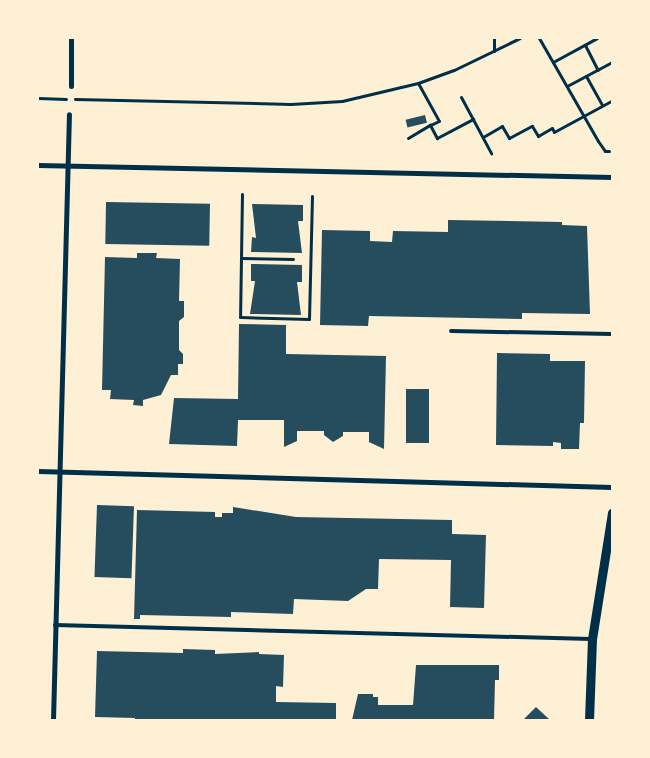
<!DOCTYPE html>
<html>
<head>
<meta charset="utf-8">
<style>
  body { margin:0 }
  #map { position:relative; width:650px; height:758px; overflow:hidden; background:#fdf0d5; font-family:"Noto Serif",serif }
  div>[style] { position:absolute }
  .building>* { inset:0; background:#264d5e; transform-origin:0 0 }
  .path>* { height:3px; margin:-1.5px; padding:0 1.5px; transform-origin:1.5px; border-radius:1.5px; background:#003049 }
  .service>* { height:4px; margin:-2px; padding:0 2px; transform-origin:2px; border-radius:2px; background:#003049 }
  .minor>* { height:5px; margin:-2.5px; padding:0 2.5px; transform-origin:2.5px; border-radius:2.5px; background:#003049 }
  .tertiary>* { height:9px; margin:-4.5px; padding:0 4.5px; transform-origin:4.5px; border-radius:4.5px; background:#003049 }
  span { translate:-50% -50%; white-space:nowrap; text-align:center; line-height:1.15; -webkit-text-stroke:5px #fdf0d5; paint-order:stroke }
  .frame { position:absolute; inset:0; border:39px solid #fdf0d5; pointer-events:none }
</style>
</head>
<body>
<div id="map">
  <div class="building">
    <div style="left:425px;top:115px;width:8px;height:20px;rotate:76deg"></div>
    <div style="left:106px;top:202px;width:104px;height:42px;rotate:1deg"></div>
    <div style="clip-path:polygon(252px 204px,303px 205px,303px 221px,298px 221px,302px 253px,251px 252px,252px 237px,256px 238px)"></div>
    <div style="clip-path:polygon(448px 220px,562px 222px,562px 225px,587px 226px,590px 314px,522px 313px,522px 319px,369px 316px,368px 326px,320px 325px,322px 230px,370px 231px,370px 241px,392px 242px,393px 231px,448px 232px)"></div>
    <div style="clip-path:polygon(137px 253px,157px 253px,156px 258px,180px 259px,179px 301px,184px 301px,184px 317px,179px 321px,179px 350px,183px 354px,183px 364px,178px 364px,178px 375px,171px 375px,161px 395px,143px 400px,143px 406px,133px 405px,134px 400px,110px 399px,111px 390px,102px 390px,105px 257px,137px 258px)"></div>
    <div style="clip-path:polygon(251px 264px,302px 265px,302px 282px,297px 282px,301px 315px,250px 314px,255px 281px,251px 281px)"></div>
    <div style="clip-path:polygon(239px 324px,286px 325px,286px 354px,386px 356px,384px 449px,369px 442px,369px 432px,343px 432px,343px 436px,333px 442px,324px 435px,324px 431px,297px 431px,297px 441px,284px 447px,284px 420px,238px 420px,237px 446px,169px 444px,174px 398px,238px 399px)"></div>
    <div style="clip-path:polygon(497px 353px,550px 354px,550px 361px,585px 361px,584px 423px,580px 423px,579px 449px,561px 449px,561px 443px,553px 442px,553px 446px,496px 445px)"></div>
    <div style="left:406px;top:389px;width:23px;height:54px"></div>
    <div style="left:97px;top:505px;width:37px;height:72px;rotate:2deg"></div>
    <div style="clip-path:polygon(233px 507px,296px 517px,452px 520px,452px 534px,486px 535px,484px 608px,450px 607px,451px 560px,379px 559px,378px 589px,366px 589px,348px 601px,294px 599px,293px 614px,231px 612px,231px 617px,140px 615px,140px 619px,134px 619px,137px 510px,215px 512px,215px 517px,222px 517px,222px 513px,233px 513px)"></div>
    <div style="clip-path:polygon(183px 649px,215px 650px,215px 654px,259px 652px,259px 654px,284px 655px,283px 687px,276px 686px,276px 702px,336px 703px,336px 720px,135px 720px,135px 718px,95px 717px,97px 651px,183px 653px)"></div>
    <div style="clip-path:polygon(416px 665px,499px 665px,499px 680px,495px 680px,494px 720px,352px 720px,358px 694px,373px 694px,373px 697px,378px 697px,378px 705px,413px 705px)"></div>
    <div style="clip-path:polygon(536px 707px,550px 720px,523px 720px)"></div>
  </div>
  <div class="path">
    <div style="left:539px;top:38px;width:119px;rotate:60.2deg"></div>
    <div style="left:598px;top:141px;width:12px;rotate:55deg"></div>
    <div style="left:605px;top:151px;width:4px"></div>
    <div style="left:585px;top:45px;width:28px;rotate:63deg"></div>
    <div style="left:494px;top:51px;width:13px;rotate:-90deg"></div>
    <div style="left:553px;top:62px;width:50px;rotate:-28.6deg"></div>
    <div style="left:586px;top:76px;width:33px;rotate:61deg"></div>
    <div style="left:418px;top:83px;width:43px;rotate:61.1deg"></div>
    <div style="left:439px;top:121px;width:10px;rotate:156deg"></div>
    <div style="left:567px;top:86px;width:51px;rotate:-28.1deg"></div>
    <div style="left:461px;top:97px;width:64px;rotate:61.8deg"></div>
    <div style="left:38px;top:98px;width:28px;rotate:2deg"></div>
    <div style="left:75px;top:99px;width:216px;rotate:1.3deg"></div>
    <div style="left:291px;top:104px;width:51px;rotate:-3.4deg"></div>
    <div style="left:342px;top:101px;width:78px;rotate:-13.3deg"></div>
    <div style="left:418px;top:83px;width:38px;rotate:-20deg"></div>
    <div style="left:454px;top:70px;width:73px;rotate:-25.9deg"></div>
    <div style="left:483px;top:137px;width:22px;rotate:-30deg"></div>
    <div style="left:502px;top:126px;width:14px;rotate:60deg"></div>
    <div style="left:509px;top:138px;width:26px;rotate:-28deg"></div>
    <div style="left:532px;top:126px;width:12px;rotate:59deg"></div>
    <div style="left:538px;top:136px;width:16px;rotate:-30deg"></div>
    <div style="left:552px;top:128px;width:4px;rotate:63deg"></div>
    <div style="left:554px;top:132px;width:65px;rotate:-28.5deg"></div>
    <div style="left:408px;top:138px;width:26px;rotate:-31deg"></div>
    <div style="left:430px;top:125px;width:15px;rotate:62deg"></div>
    <div style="left:437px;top:138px;width:41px;rotate:-27.8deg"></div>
    <div style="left:242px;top:194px;width:123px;rotate:90.9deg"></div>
    <div style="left:240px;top:317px;width:69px;rotate:1.7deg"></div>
    <div style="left:309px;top:319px;width:123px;rotate:-88.6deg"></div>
    <div style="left:241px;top:258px;width:52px;rotate:1.1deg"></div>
  </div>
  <div class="service">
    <div style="left:451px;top:331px;width:161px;rotate:1.1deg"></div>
    <div style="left:55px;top:625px;width:536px;rotate:1.5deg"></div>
  </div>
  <div class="minor">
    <div style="left:71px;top:86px;width:48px;rotate:-90deg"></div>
    <div style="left:38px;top:165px;width:574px;rotate:1.2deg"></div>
    <div style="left:38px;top:471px;width:574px;rotate:1.6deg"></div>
    <div style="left:53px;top:720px;width:606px;rotate:-88.49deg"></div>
  </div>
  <div class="tertiary">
    <div style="left:589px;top:720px;width:81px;rotate:-87.9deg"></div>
    <div style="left:592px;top:639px;width:128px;rotate:-81deg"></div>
  </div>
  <div class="frame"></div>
</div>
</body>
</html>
